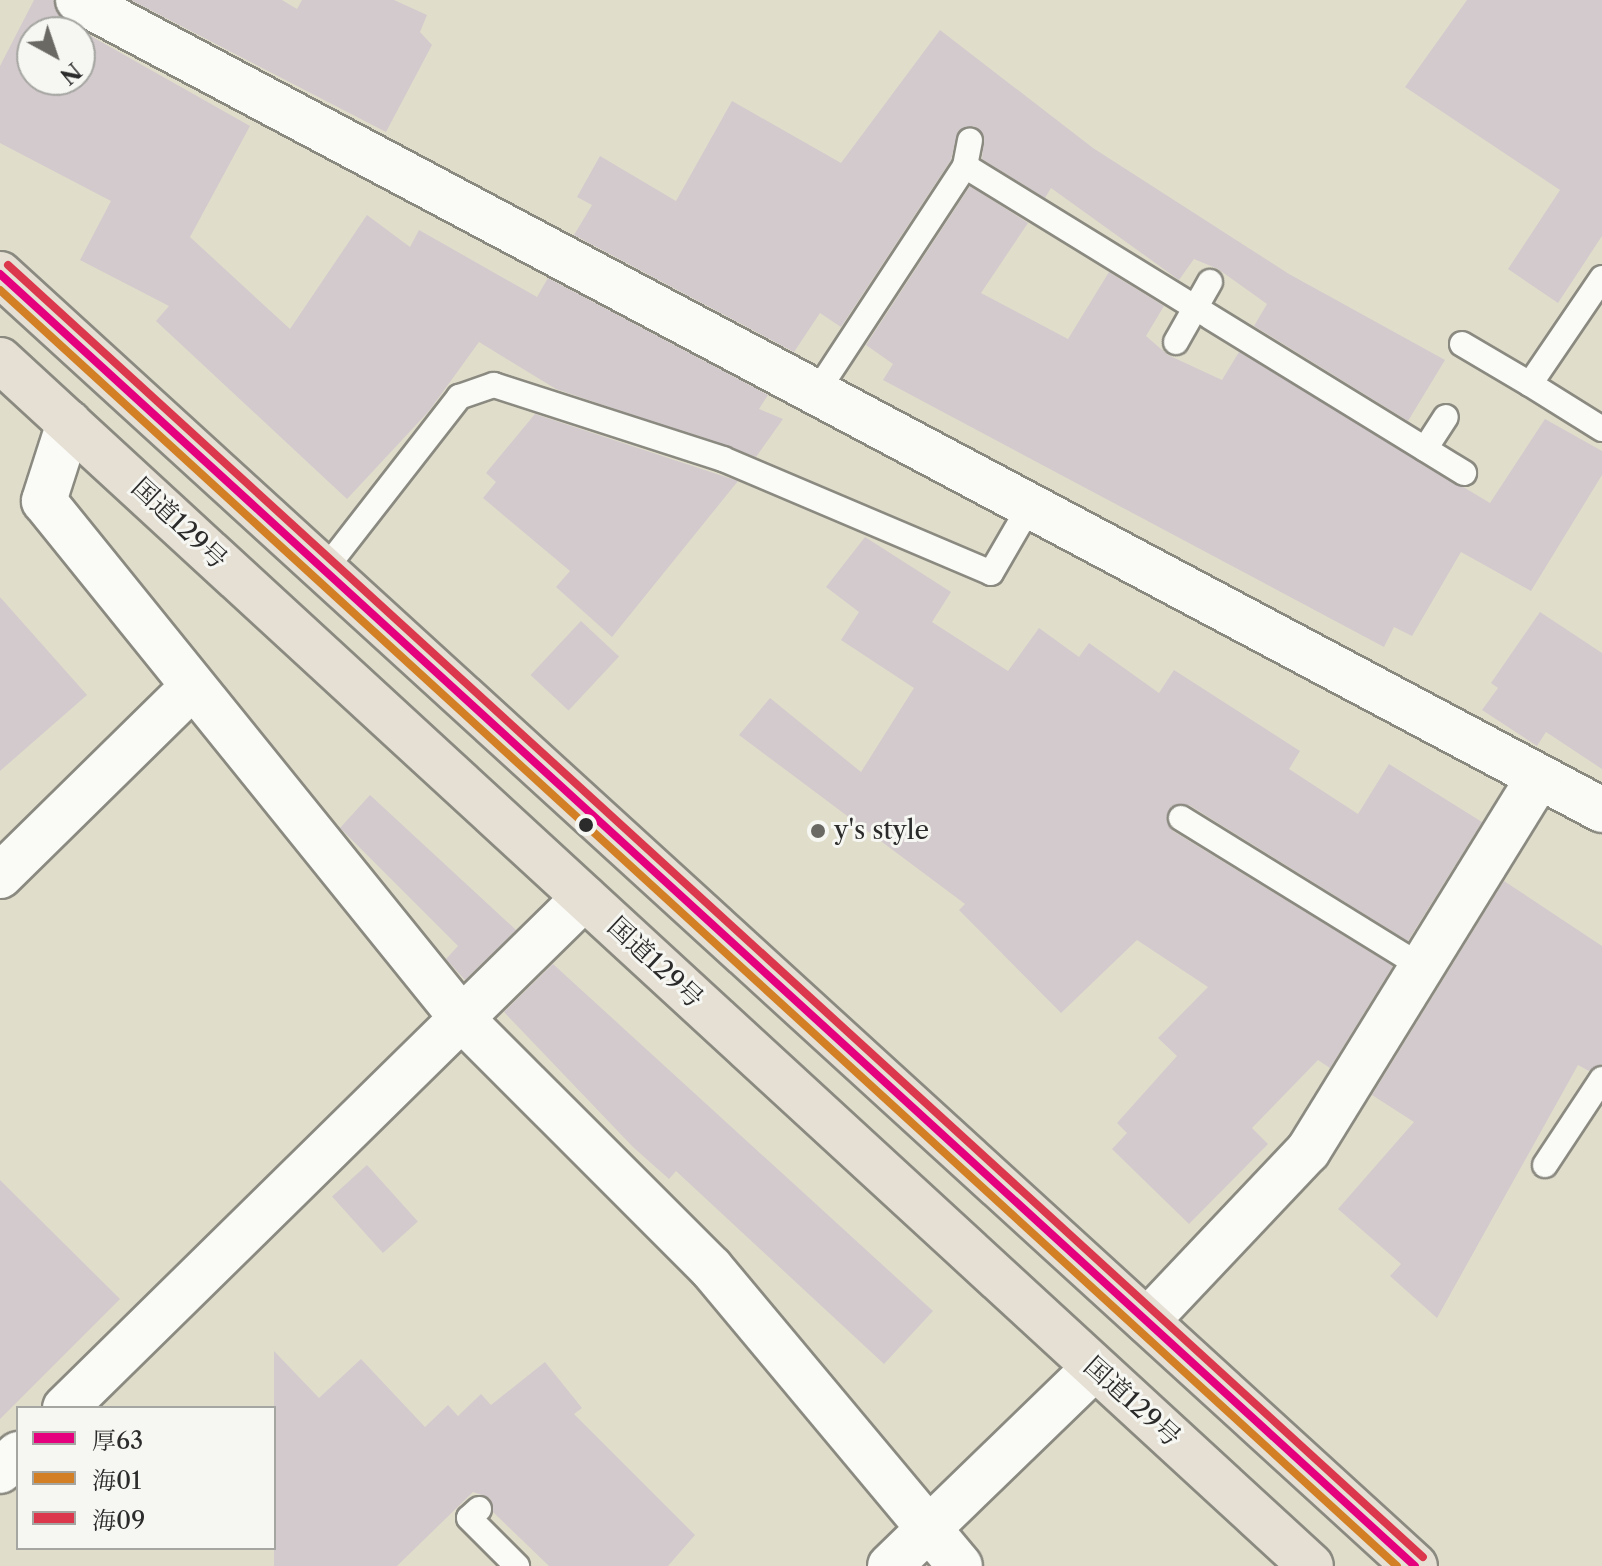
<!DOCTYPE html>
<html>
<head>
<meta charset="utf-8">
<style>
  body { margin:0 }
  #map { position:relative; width:1602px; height:1566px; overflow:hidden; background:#e0ddcb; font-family:"Libre Caslon Text","Noto Serif JP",serif }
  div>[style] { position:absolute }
  .building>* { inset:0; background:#d3cacd; transform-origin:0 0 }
  .roads { filter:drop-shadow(2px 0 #8b8a81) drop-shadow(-2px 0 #8b8a81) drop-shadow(0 2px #8b8a81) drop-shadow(0 -2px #8b8a81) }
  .lane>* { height:24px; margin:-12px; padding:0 12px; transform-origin:12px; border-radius:12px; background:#fafaf7 }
  .street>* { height:44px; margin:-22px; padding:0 22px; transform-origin:22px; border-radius:22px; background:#fafaf7 }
  .highway>* { height:44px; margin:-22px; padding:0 22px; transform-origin:22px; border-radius:22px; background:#e5e0d3 }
  .bus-1>* { height:8px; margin:-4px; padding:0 4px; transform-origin:4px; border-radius:4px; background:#e5007d }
  .bus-2>* { height:8px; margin:-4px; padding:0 4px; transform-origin:4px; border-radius:4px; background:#d27f26 }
  .bus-3>* { height:8px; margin:-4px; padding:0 4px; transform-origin:4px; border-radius:4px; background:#db374d }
  .dots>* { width:22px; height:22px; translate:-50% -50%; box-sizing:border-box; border:4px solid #f6f6f2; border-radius:50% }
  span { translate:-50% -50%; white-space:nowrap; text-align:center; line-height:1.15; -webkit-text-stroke:6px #f6f6f2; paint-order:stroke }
  .street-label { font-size:26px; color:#2b2b2b }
  .poi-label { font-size:26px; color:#2b2b2b }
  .left { translate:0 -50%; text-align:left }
  .legend { position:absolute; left:16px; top:1406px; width:260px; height:144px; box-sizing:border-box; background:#f6f6f2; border:2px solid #a5a5a2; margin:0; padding:10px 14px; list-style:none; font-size:24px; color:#2b2b2b }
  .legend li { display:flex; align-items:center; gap:16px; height:40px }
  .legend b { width:40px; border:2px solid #a5a5a2 }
  .north { position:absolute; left:16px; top:16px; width:80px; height:80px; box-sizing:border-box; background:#f6f6f2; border:2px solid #a5a5a2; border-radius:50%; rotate:140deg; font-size:22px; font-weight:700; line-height:32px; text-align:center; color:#2b2b2b }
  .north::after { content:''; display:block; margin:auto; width:28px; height:36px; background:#6a6963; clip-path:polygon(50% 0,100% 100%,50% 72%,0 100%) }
</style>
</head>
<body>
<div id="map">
  <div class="building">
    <div style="clip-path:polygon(evenodd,34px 0,53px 0,66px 22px,250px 126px,190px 237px,290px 329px,367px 215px,410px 247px,419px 230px,537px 297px,548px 278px,768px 395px,759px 409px,783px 419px,756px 457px,556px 389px,479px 342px,429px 411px,347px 499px,156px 321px,169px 306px,80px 260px,111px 201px,0 143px,0 66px,34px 0,32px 32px,80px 32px,80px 80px,32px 80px,32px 32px)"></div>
    <div style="clip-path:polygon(131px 0,282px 0,297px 9px,302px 0,394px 0,427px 15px,420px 32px,432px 45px,386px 132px)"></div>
    <div style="clip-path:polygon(1467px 0,1602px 0,1602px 236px,1558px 303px,1508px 269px,1560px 190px,1405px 87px)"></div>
    <div style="clip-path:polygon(940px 30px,1093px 148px,1289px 274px,1445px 360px,1408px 421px,1254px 326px,1267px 304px,1218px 269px,1194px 259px,1179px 280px,1051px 188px,1045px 198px,982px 159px,984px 136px,974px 126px,958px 131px,951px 160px,841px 327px,820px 313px,794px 352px,574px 235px,592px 205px,577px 197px,600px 156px,676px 201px,732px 101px,841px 163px)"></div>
    <div style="clip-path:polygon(970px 186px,1028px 223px,981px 293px,1068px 339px,1109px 272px,1164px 306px,1146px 336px,1168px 355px,1222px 380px,1239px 352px,1490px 503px,1545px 419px,1602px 451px,1602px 475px,1531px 591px,1461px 552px,1412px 636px,1394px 627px,1384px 647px,883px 380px,893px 364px,866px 345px)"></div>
    <div style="clip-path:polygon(535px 414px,738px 481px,612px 637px,556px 587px,570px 571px,483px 498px,496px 482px,486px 473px)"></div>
    <div style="clip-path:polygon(865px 537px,951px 592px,932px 622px,1008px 671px,1039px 628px,1079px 657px,1089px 643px,1159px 693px,1174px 670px,1300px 751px,1289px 769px,1358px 814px,1389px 764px,1482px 822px,1408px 941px,1189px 805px,1169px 810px,1173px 831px,1393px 966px,1330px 1068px,1318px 1060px,1252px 1128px,1268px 1144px,1189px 1224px,1112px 1149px,1127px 1133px,1117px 1123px,1177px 1056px,1158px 1038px,1208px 987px,1137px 940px,1061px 1013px,959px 910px,965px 904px,739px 735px,770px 698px,861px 772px,914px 688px,841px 640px,859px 612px,826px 587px)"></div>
    <div style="clip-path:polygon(0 597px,87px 695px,0 771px)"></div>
    <div style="clip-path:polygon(1540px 612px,1602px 653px,1602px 769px,1546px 732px,1537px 746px,1482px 710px,1498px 688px,1491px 683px)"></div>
    <div style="left:581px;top:621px;width:52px;height:74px;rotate:43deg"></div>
    <div style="clip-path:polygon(370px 795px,516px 930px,465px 980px,446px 959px,458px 946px,340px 828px)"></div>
    <div style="clip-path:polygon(1504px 881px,1602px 946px,1602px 1064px,1589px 1071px,1578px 1065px,1437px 1318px,1390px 1276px,1401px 1264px,1338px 1209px,1414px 1122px,1372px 1095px)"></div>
    <div style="clip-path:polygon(553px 964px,933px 1311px,884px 1364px,676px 1171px,669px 1179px,633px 1147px,504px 1012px)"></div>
    <div style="left:367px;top:1165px;width:76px;height:47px;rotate:48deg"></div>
    <div style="clip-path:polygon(0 1180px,120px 1299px,0 1419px)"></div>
    <div style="clip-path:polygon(274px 1351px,319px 1398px,361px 1359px,425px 1427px,448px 1405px,458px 1416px,481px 1394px,491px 1405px,545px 1362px,582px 1408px,574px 1414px,695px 1535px,668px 1566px,549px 1566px,493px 1512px,490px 1498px,473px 1492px,397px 1566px,274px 1566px)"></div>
  </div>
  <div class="roads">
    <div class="lane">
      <div style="left:965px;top:166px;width:26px;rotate:-79deg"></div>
      <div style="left:1176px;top:342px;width:69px;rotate:-60.5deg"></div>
      <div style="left:1462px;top:344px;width:79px;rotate:30.5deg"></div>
      <div style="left:1530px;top:384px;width:128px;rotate:-55.8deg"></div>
      <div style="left:1530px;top:384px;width:85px;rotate:32deg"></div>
      <div style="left:816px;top:393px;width:272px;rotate:-56.7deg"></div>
      <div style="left:965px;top:166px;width:586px;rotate:31.6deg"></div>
      <div style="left:1425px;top:449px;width:38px;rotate:-57deg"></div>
      <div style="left:326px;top:568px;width:217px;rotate:-52.1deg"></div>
      <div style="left:459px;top:397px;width:37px;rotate:-19deg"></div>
      <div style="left:494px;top:385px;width:241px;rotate:17.9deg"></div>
      <div style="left:723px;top:459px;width:291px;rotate:23deg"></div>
      <div style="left:991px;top:573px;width:72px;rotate:-59.9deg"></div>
      <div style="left:1181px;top:818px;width:286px;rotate:31.7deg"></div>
      <div style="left:1545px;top:1165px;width:103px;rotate:-56.5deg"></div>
      <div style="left:479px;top:1509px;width:13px;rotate:138deg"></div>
      <div style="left:469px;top:1518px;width:68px;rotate:45deg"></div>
    </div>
    <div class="street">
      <div style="left:78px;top:0;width:1726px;rotate:27.99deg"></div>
      <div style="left:69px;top:423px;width:82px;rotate:107.8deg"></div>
      <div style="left:44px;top:501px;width:670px;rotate:51.06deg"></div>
      <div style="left:465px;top:1022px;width:348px;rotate:45deg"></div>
      <div style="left:711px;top:1268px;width:388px;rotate:50.1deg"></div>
      <div style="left:0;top:876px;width:268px;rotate:-44.5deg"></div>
      <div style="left:1147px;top:1321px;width:234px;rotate:-46.6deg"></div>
      <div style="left:1308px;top:1151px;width:438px;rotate:-58.3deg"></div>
      <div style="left:65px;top:1408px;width:728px;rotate:-44.5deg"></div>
      <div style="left:0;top:1471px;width:25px;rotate:-43deg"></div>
      <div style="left:890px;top:1566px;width:284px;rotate:-44.1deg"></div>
    </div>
    <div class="highway">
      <div style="left:0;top:274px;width:1916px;rotate:42.4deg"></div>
      <div style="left:0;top:360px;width:1781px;rotate:42.61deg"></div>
    </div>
  </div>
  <div class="bus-1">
    <div style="left:0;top:274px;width:1916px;rotate:42.4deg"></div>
  </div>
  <div class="bus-2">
    <div style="left:0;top:290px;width:1892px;rotate:42.41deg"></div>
  </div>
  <div class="bus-3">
    <div style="left:8px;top:265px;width:1916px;rotate:42.4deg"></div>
  </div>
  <div class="dots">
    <div style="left:586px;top:825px;background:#2b2b2b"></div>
    <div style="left:818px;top:831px;background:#6a6963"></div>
  </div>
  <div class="street-label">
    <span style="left:179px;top:524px;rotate:43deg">国道129号</span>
    <span style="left:655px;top:963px;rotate:43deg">国道129号</span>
    <span style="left:1132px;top:1402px;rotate:42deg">国道129号</span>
  </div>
  <div class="poi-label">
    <span class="left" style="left:834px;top:831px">y's style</span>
  </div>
  <ul class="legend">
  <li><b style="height:10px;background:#e5007d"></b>厚63</li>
  <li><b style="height:10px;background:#d27f26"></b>海01</li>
  <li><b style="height:10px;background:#db374d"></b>海09</li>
  </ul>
  <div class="north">N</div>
</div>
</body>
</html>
